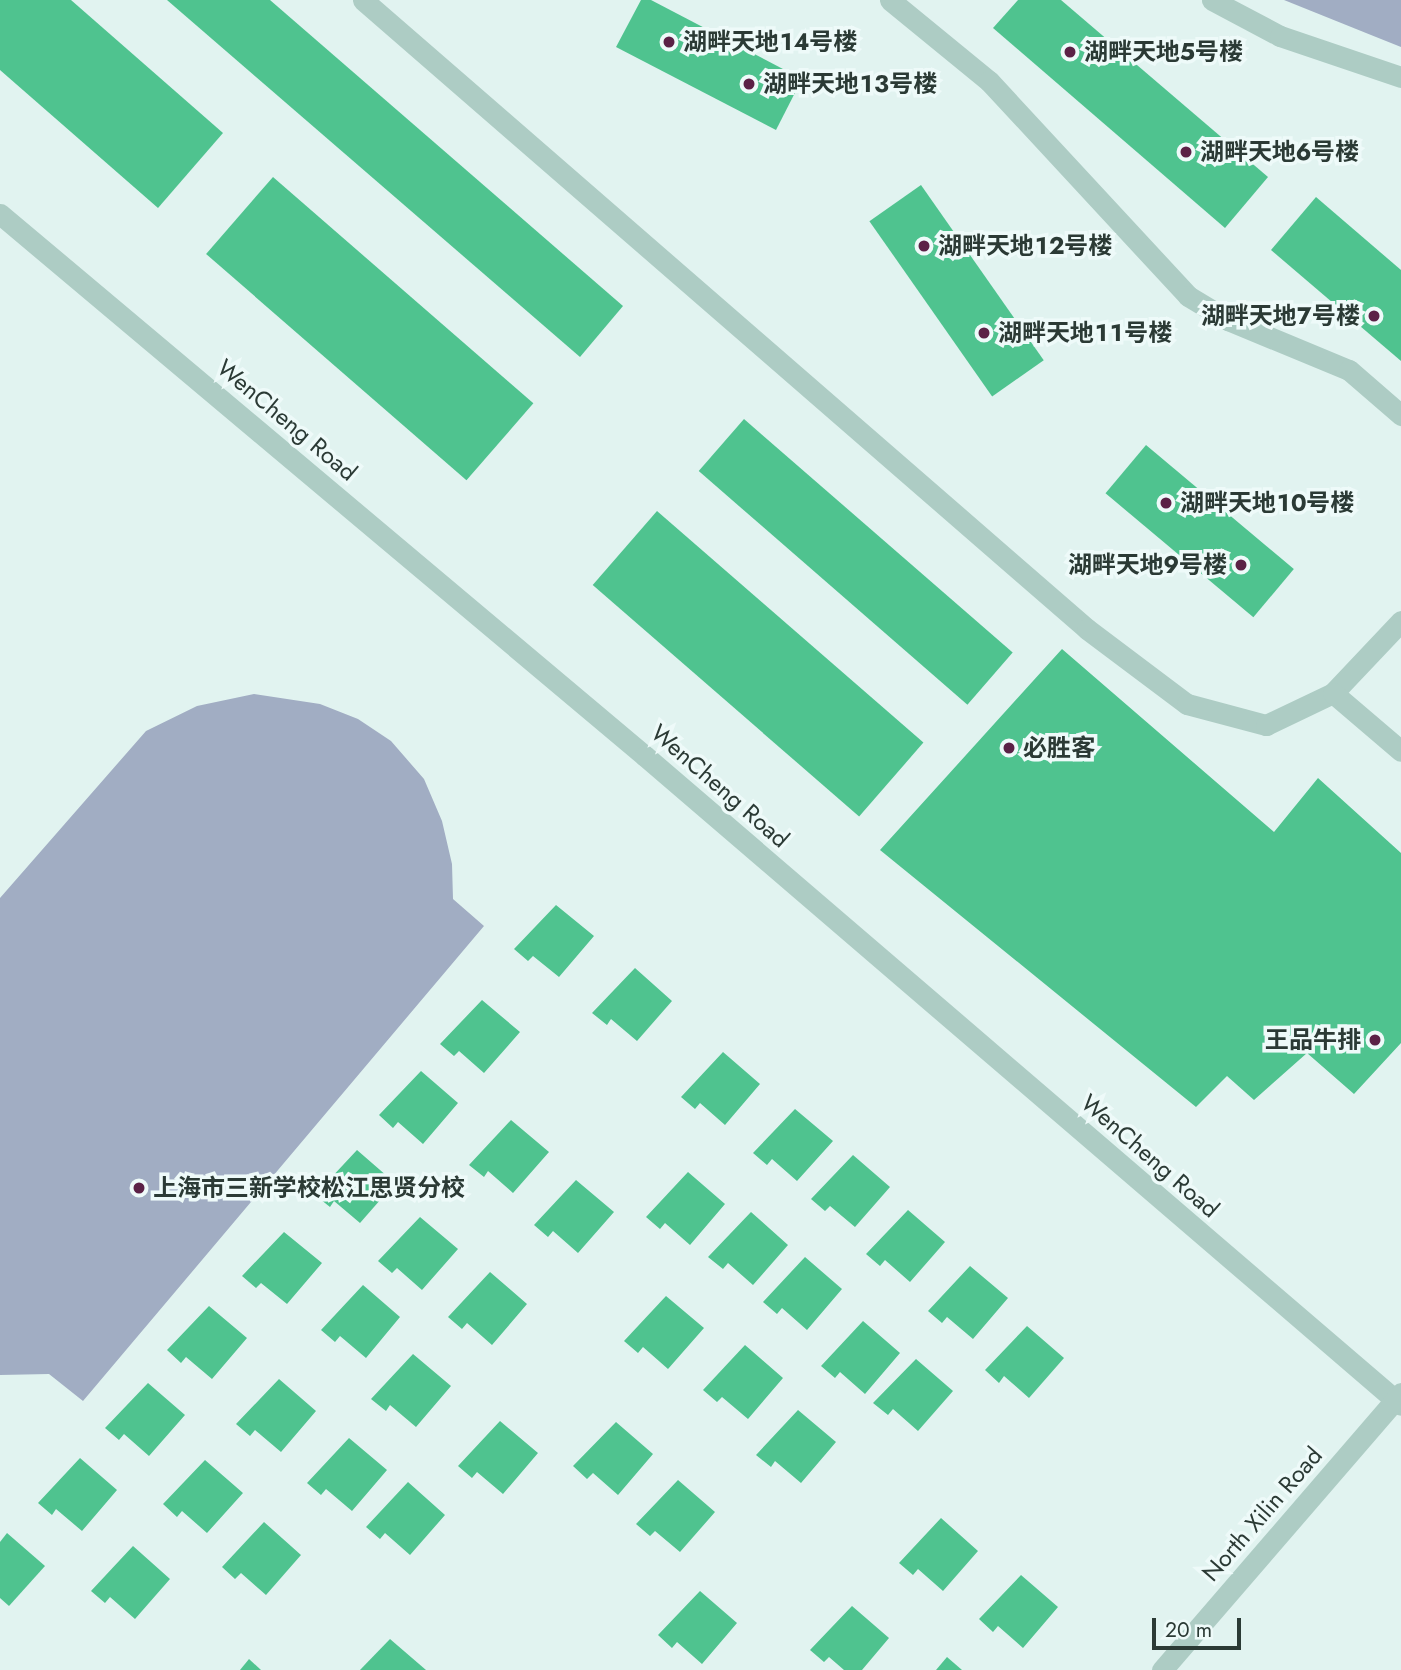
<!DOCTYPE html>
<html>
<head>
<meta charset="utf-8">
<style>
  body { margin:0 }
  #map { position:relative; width:1401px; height:1670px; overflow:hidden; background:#e1f3f0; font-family:Jost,"Noto Sans SC",sans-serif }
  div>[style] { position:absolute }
  .green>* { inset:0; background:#a1adc3 }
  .building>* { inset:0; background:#4fc38f; transform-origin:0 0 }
  .minor>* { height:21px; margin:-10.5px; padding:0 10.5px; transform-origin:10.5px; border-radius:10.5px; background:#adccc4 }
  .dots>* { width:19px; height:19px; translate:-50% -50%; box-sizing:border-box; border:4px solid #eefaf9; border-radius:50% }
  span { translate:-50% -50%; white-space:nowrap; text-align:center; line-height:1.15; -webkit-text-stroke:7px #eefaf9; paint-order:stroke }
  .poi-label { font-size:24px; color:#2b3a35; font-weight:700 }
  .left { translate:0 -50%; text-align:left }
  .right { translate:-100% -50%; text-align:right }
  .street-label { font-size:24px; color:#2b3a35 }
  .scale { position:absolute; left:1152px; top:1618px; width:89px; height:32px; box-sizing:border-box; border:4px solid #2b3a35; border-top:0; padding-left:9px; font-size:21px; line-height:24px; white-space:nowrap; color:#2b3a35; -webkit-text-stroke:5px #eefaf9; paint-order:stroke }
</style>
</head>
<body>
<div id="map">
  <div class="green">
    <div style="clip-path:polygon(1284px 0,1401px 0,1401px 47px,1371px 35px)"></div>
    <div style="clip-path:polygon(254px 694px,320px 704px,358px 719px,391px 741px,424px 779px,442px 821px,452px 864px,453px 899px,484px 926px,83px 1401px,49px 1374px,0 1375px,0 898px,146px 731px,197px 706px)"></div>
  </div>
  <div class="building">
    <div style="clip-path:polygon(0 0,71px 0,223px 133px,158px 208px,0 70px)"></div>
    <div style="clip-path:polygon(167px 0,270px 0,623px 306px,580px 357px)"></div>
    <div style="clip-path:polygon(641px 0,651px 0,802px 79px,776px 130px,616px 47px)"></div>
    <div style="clip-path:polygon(1018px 0,1061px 0,1268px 177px,1225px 228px,993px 28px)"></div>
    <div style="left:273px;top:177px;width:345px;height:102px;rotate:41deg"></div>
    <div style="left:921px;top:185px;width:214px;height:63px;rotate:55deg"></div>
    <div style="clip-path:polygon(1316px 197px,1401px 270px,1401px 361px,1271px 250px)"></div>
    <div style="left:744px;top:419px;width:356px;height:69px;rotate:41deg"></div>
    <div style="left:1146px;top:445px;width:193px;height:63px;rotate:40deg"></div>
    <div style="left:657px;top:511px;width:353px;height:98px;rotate:41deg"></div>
    <div style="clip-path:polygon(1062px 649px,1274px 832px,1318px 778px,1401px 853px,1401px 1043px,1354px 1094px,1307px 1053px,1254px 1100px,1227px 1076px,1196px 1107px,880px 850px)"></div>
    <div style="clip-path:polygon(556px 905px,594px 936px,559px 977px,533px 956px,528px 961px,514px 949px)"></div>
    <div style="clip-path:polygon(635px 968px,672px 1001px,637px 1041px,611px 1019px,607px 1025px,592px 1013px)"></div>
    <div style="clip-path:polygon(482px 1000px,520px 1032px,484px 1073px,459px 1051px,454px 1056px,440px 1044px)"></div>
    <div style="clip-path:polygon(723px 1052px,760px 1084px,725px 1125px,700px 1103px,695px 1109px,681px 1097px)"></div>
    <div style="clip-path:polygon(421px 1071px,458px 1103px,423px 1144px,398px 1122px,393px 1128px,379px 1115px)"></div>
    <div style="clip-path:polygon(795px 1109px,833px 1141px,797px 1181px,772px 1159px,767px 1165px,753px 1153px)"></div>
    <div style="clip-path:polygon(511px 1120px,549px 1152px,513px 1193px,488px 1171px,484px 1177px,469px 1165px)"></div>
    <div style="clip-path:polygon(357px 1150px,395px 1183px,360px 1223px,334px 1201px,330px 1207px,315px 1195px)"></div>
    <div style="clip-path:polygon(853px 1155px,890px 1187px,855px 1227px,830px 1206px,825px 1211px,811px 1199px)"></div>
    <div style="clip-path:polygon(688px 1172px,725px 1204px,690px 1245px,665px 1223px,660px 1229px,646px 1217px)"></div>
    <div style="clip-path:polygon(576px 1180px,614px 1212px,578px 1253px,553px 1231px,548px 1237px,534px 1225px)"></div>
    <div style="clip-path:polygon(908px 1210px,945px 1242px,910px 1282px,885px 1260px,880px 1266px,866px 1254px)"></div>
    <div style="clip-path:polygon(751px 1212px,788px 1245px,753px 1285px,728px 1263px,723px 1269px,708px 1257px)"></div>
    <div style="clip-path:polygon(420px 1217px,458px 1249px,422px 1290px,397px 1268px,392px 1273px,378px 1261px)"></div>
    <div style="clip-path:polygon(284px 1232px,322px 1263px,287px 1304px,261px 1283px,256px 1288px,242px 1276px)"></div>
    <div style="clip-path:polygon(805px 1257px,842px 1289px,807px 1330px,782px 1308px,777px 1314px,763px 1302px)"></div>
    <div style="clip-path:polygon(970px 1266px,1008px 1298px,973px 1339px,947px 1317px,942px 1323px,928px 1311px)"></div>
    <div style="clip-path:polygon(490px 1272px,527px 1304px,492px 1345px,467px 1323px,462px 1329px,448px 1317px)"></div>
    <div style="clip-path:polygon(363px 1285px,400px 1317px,366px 1358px,340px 1336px,335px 1342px,321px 1330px)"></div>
    <div style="clip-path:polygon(666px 1296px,704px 1328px,668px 1369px,643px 1347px,638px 1353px,624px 1341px)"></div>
    <div style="clip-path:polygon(209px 1306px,247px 1338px,212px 1379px,186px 1357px,181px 1363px,167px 1350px)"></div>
    <div style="clip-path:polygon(863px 1321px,900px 1353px,865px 1394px,840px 1372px,835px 1378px,821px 1366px)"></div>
    <div style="clip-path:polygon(1027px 1326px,1064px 1358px,1029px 1398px,1004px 1376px,999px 1383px,985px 1370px)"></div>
    <div style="clip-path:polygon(745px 1345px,783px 1378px,748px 1419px,722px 1397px,717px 1402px,703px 1390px)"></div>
    <div style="clip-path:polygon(413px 1354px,451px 1386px,416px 1427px,390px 1405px,386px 1411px,371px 1399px)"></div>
    <div style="clip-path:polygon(916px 1359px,953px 1391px,918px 1431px,893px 1409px,888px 1415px,873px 1403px)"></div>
    <div style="clip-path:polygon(279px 1379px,316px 1411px,281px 1452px,255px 1430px,250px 1436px,236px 1424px)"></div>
    <div style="clip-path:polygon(148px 1383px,185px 1415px,149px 1456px,124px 1434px,119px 1440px,105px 1428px)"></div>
    <div style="clip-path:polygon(798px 1410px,836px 1442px,801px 1483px,775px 1461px,771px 1467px,756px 1455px)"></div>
    <div style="clip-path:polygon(500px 1421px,538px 1453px,503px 1494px,477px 1472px,472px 1478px,458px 1466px)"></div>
    <div style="clip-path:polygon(616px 1422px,653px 1454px,618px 1495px,593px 1473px,587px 1479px,573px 1466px)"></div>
    <div style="clip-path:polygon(349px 1438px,387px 1470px,352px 1511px,326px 1489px,321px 1495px,307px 1483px)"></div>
    <div style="clip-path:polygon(80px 1458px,117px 1490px,82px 1531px,56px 1509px,52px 1515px,38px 1503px)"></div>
    <div style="clip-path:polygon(205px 1460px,243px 1493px,207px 1533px,182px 1511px,177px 1517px,163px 1504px)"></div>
    <div style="clip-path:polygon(678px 1480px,715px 1512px,680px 1552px,655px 1531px,650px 1536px,636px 1524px)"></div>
    <div style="clip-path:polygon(408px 1482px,445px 1515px,410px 1555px,385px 1533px,380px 1539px,366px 1527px)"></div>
    <div style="clip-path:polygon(941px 1518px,978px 1551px,943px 1591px,918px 1569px,913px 1575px,899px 1563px)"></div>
    <div style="clip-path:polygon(264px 1522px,301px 1555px,266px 1595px,241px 1573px,235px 1579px,222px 1567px)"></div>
    <div style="clip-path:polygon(7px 1533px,45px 1566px,9px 1606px,0 1598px,0 1542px)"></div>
    <div style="clip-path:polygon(133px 1546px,170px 1579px,135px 1619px,110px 1597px,105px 1603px,91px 1591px)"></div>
    <div style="clip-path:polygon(1021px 1575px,1058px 1607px,1023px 1648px,998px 1626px,993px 1632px,979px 1619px)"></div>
    <div style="clip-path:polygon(700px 1591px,737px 1623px,702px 1664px,677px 1642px,672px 1648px,658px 1635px)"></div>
    <div style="clip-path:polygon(852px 1606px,889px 1638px,862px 1670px,844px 1670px,829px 1657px,824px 1662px,810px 1650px)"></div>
    <div style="clip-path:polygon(390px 1639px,426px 1670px,360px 1670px)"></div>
    <div style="clip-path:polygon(947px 1657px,962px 1670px,936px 1670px)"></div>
    <div style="clip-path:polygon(249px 1659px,261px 1670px,240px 1670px)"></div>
  </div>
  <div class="minor">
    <div style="left:363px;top:0;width:959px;rotate:40.98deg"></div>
    <div style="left:1087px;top:629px;width:125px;rotate:36.9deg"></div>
    <div style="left:1187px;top:704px;width:82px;rotate:14.9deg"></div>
    <div style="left:1266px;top:725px;width:74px;rotate:-25.5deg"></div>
    <div style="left:1333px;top:693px;width:99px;rotate:-46.6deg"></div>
    <div style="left:890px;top:0;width:128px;rotate:39.3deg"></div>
    <div style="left:989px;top:81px;width:293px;rotate:47.2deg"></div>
    <div style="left:1188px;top:296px;width:47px;rotate:31deg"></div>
    <div style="left:1228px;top:320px;width:131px;rotate:22.5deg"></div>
    <div style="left:1349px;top:370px;width:69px;rotate:40.9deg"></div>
    <div style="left:1212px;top:0;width:77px;rotate:27.9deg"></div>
    <div style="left:1280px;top:36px;width:128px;rotate:18.7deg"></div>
    <div style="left:0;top:214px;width:842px;rotate:40.04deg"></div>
    <div style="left:645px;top:756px;width:996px;rotate:40.64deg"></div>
    <div style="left:1333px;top:693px;width:89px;rotate:40.5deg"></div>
    <div style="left:1162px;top:1670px;width:366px;rotate:-49.2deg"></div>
  </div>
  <div class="dots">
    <div style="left:669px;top:42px;background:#5b2146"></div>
    <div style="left:1070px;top:52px;background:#5b2146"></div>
    <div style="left:749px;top:84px;background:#5b2146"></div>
    <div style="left:1186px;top:152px;background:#5b2146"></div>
    <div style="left:924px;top:246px;background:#5b2146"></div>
    <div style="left:1374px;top:316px;background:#5b2146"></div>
    <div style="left:984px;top:333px;background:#5b2146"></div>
    <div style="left:1166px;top:503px;background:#5b2146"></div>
    <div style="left:1241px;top:565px;background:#5b2146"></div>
    <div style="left:1009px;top:748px;background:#5b2146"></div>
    <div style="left:1375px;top:1040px;background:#5b2146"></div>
    <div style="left:139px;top:1188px;background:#5b2146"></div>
  </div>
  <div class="poi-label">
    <span class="left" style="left:683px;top:42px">湖畔天地１４号楼</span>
    <span class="left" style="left:1084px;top:52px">湖畔天地５号楼</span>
    <span class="left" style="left:763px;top:84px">湖畔天地１３号楼</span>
    <span class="left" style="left:1200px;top:152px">湖畔天地６号楼</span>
    <span class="left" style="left:938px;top:246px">湖畔天地１２号楼</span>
    <span class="right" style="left:1360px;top:316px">湖畔天地７号楼</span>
    <span class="left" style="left:998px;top:333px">湖畔天地１１号楼</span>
    <span class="left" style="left:1180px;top:503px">湖畔天地１０号楼</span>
    <span class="right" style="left:1227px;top:565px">湖畔天地９号楼</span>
    <span class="left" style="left:1023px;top:748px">必胜客</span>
    <span class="right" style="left:1361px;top:1040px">王品牛排</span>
    <span class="left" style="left:153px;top:1188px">上海市三新学校松江思贤分校</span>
  </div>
  <div class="street-label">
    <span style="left:287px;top:420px;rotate:40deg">WenCheng Road</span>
    <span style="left:720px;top:786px;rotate:41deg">WenCheng Road</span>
    <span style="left:1150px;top:1156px;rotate:41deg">WenCheng Road</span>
    <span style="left:1262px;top:1514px;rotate:-49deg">North Xilin Road</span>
  </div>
  <div class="scale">20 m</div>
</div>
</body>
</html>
